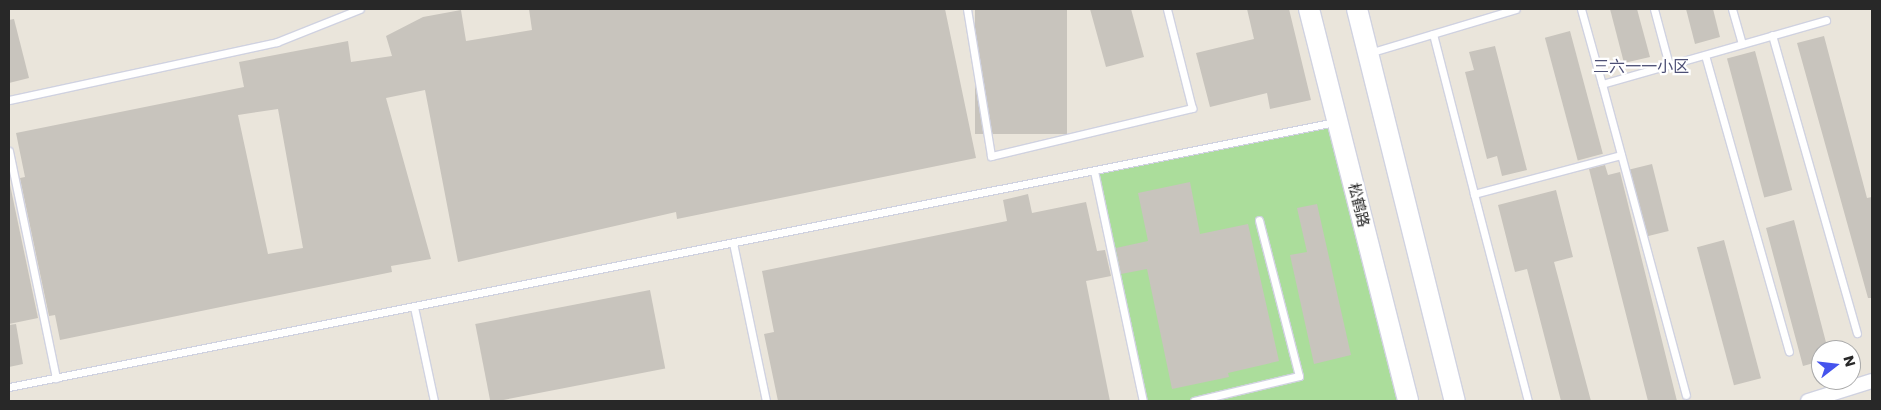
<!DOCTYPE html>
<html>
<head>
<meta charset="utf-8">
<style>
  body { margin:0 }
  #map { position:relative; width:1881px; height:410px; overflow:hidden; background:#eae5db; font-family:Poppins,"Noto Sans SC",sans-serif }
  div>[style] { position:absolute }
  .green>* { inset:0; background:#abdd9b }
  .building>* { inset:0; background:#c8c4bd; transform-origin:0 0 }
  .roads { filter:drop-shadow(1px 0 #d0d2e0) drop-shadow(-1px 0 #d0d2e0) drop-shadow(0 1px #d0d2e0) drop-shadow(0 -1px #d0d2e0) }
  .service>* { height:7px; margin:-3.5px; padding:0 3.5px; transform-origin:3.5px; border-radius:3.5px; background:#fff }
  .minor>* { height:14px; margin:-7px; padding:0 7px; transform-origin:7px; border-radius:7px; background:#fff }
  .secondary>* { height:20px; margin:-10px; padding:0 10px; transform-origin:10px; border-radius:10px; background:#fff }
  span { translate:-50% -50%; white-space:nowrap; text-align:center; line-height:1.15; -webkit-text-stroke:4.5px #fff; paint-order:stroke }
  .street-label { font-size:15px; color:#282828 }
  .neighbourhood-label { font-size:16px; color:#4c4f75 }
  .frame { position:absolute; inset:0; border:10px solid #282828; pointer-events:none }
  .north { position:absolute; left:1811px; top:340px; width:50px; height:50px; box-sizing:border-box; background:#fff; border:1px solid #a9a9a9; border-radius:50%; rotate:74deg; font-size:14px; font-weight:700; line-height:20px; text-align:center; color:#282828 }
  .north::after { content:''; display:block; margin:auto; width:18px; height:22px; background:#4554ed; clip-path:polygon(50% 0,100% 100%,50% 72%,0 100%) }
</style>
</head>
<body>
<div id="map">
  <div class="green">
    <div style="clip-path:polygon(1338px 122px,1408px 401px,1143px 401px,1094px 171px)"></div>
  </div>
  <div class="building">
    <div style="clip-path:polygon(evenodd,529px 9px,945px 9px,976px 158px,677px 219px,676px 212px,458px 262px,425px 90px,386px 98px,431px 259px,391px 266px,392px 272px,60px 340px,55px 315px,49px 316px,20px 178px,25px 177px,16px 133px,244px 87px,239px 62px,348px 41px,351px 62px,392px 56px,386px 36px,423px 17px,461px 10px,466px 41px,532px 30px,529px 9px,278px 109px,303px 248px,268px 254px,238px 115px,278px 109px)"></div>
    <div style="left:975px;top:9px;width:92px;height:125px"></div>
    <div style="clip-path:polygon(1090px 9px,1131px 9px,1144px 57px,1106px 67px)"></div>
    <div style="clip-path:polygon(1247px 9px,1289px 9px,1311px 100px,1270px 109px,1267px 93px,1210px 107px,1196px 53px,1254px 39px)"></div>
    <div style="clip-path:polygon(1610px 9px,1637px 9px,1650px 57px,1624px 63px)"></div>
    <div style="clip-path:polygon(1686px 9px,1713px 9px,1720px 37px,1695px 44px)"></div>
    <div style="clip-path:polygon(14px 19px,29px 78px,9px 83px,9px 20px)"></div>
    <div style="left:1570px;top:31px;width:127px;height:26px;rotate:75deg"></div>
    <div style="clip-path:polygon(1824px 36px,1867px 198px,1872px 197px,1872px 298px,1868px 298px,1797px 43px)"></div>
    <div style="clip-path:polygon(1495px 46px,1527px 170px,1502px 176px,1497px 156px,1487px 159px,1465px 72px,1474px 70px,1469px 52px)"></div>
    <div style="left:1755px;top:51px;width:144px;height:29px;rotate:75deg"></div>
    <div style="left:1652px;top:164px;width:69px;height:23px;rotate:76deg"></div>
    <div style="clip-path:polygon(1605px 165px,1608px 175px,1620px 172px,1677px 401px,1648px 401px,1589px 169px)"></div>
    <div style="clip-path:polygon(9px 180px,38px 318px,9px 324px)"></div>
    <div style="clip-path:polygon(1190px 182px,1200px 234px,1248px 224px,1279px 361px,1228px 373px,1229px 377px,1172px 389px,1147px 269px,1121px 274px,1116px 248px,1148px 241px,1138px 193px)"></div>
    <div style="clip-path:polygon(1556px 190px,1573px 257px,1554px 262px,1591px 401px,1561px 401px,1527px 269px,1515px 272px,1498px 205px)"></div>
    <div style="clip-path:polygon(1028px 194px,1032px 213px,1086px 202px,1097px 251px,1105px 250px,1111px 276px,1086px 281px,1110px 401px,778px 401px,764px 334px,774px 332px,762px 271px,1007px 221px,1003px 200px)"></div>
    <div style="clip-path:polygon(1317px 204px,1351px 355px,1314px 364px,1290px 255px,1307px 252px,1297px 208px)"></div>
    <div style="clip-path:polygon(1794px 220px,1828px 350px,1821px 350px,1821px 361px,1803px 366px,1766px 228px)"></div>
    <div style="left:1724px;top:240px;width:143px;height:28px;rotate:75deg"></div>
    <div style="left:650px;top:290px;width:80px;height:178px;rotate:79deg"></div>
    <div style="clip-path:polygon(16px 324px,23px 364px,9px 367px,9px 325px)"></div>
  </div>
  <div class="roads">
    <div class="service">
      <div style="left:967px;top:9px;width:149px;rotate:80.7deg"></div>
      <div style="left:991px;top:156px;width:207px;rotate:-13.4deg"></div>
      <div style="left:1192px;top:108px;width:102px;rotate:-104.2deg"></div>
      <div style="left:1581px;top:9px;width:78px;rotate:74.4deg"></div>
      <div style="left:1602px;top:84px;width:233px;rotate:-15.9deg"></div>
      <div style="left:1654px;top:9px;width:58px;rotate:75deg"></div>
      <div style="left:1732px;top:9px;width:36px;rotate:74deg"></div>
      <div style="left:1433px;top:34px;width:165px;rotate:75.6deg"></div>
      <div style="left:1474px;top:194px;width:152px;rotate:-14.9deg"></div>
      <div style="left:1772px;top:35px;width:310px;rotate:74.1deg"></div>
      <div style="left:1369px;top:53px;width:153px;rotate:-16.7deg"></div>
      <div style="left:1705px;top:55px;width:308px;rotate:74.2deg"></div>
      <div style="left:1602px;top:84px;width:322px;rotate:74.9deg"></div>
      <div style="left:9px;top:100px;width:274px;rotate:-12.2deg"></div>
      <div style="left:277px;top:42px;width:89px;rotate:-21.7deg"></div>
      <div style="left:9px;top:151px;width:232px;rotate:78.3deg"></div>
      <div style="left:1094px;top:171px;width:235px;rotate:78deg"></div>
      <div style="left:1474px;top:194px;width:214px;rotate:75.4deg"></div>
      <div style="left:733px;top:243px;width:161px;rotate:78.2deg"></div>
      <div style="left:414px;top:307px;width:96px;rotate:78deg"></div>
      <div style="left:9px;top:387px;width:1352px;rotate:-11.3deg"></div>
      <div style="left:1194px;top:401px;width:108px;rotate:-13.4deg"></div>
      <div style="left:1299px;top:376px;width:161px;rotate:-104.4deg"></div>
    </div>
    <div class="minor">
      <div style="left:1808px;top:401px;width:67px;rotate:-17.4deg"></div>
    </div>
    <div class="secondary">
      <div style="left:1309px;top:9px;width:404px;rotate:75.8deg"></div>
      <div style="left:1357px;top:9px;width:404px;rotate:76deg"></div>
    </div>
  </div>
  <div class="street-label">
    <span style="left:1359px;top:205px;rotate:76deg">松鹤路</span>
  </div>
  <div class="neighbourhood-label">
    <span style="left:1641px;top:67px">三六一一小区</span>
  </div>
  <div class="frame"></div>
  <div class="north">N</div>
</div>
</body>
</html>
